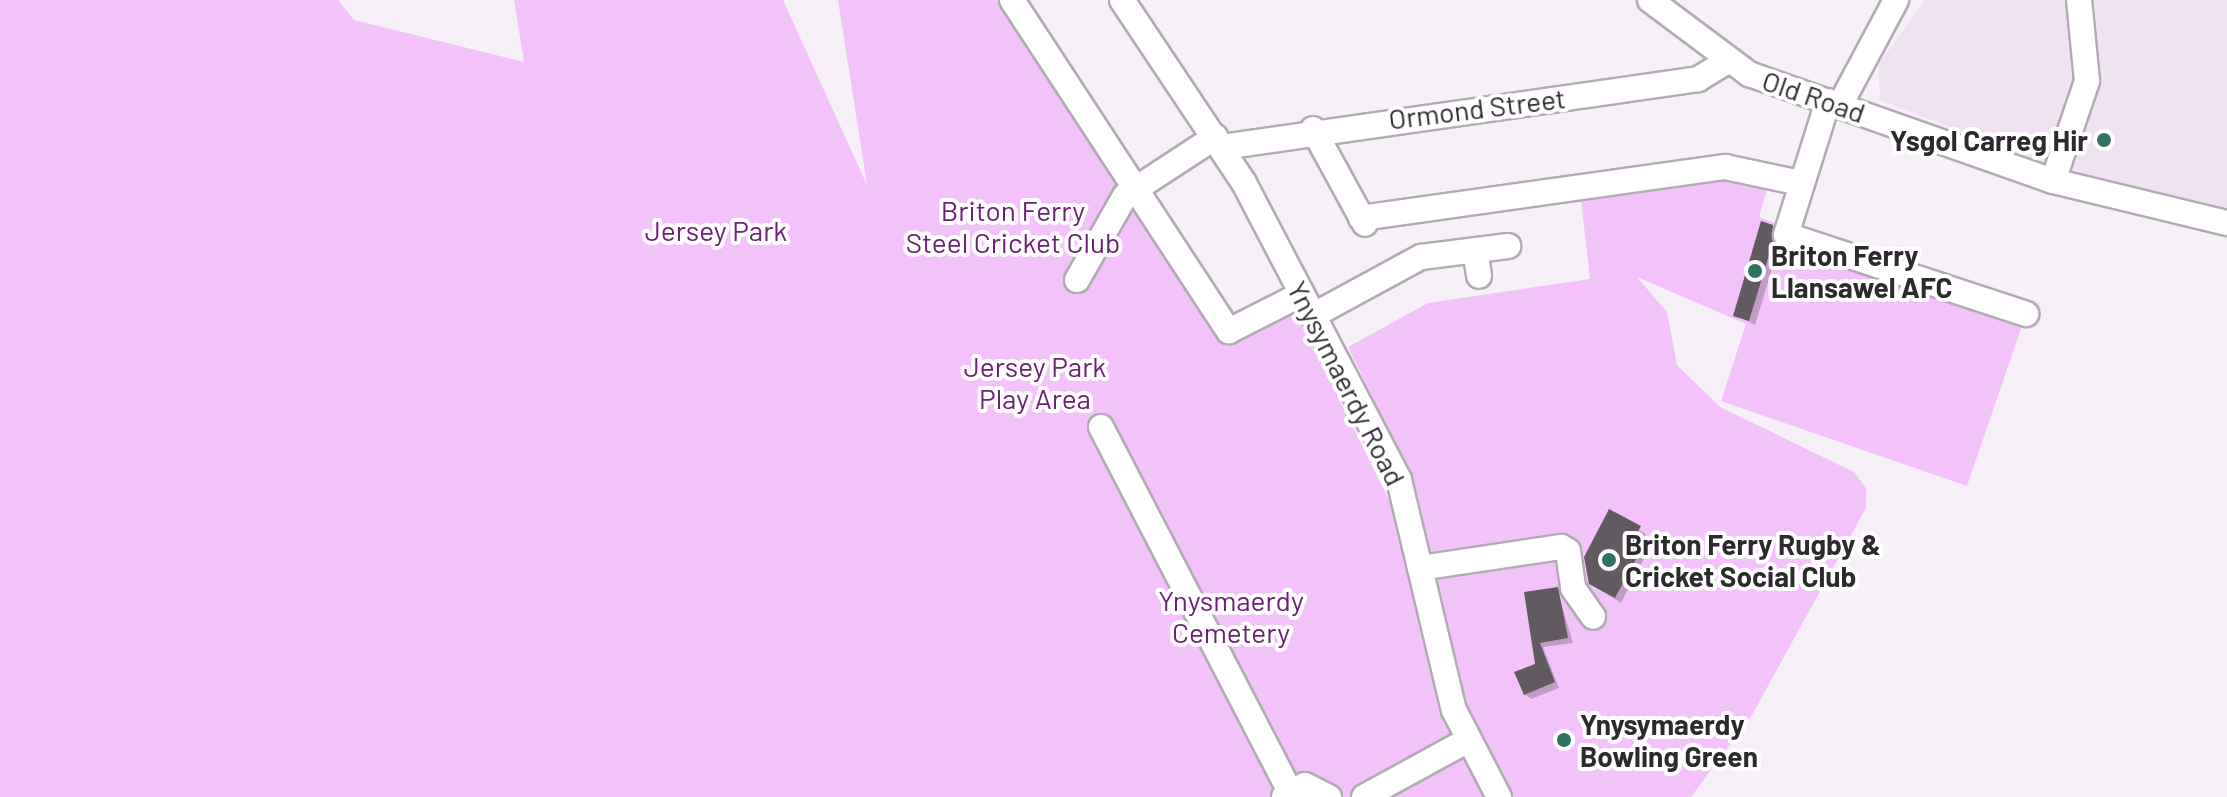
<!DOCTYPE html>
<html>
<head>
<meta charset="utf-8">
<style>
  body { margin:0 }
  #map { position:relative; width:2227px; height:797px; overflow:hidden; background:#f7f0f8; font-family:Barlow,sans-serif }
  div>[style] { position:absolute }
  .built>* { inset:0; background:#f0e3f1 }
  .green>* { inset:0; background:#f4c2fb }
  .shadow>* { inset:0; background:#0003 }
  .building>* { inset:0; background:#615a61 }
  .roads { filter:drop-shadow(2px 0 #b2abb3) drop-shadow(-2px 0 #b2abb3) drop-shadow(0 2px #b2abb3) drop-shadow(0 -2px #b2abb3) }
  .minor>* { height:24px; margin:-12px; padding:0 12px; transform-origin:12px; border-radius:12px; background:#fff }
  .dots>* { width:22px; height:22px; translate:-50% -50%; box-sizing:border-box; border:4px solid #fff; border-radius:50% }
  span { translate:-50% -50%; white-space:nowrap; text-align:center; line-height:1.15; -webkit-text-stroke:8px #fff; paint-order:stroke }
  .street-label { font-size:28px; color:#2d2a2e }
  .poi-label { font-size:28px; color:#2d2a2e; font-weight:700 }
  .right { translate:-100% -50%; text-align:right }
  .left { translate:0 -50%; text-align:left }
  .park-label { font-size:28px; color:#6c2077 }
</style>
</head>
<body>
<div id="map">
  <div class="built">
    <div style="clip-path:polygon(1925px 0,2227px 0,2227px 214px,2083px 179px,1880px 100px,1878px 65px)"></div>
  </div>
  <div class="green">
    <div style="clip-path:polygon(0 0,338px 0,354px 20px,524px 62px,514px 0,783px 0,867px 185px,838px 0,1006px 0,1229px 341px,1294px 307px,1393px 508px,1444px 721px,1485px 797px,0 797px)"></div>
    <div style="clip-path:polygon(1725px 171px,1770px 179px,1759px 217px,2024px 320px,1967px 486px,1721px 401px,1746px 324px,1637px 277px,1667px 312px,1677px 365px,1720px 407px,1854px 472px,1866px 488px,1866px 508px,1753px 713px,1691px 797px,1513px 797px,1463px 696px,1412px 478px,1348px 347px,1428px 303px,1590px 279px,1580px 190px)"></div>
  </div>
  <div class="shadow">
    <div style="clip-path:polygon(1772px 227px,1778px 249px,1755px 325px,1735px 315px)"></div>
    <div style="clip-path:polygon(1610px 512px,1646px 534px,1640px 545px,1648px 551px,1621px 603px,1591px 584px)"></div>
    <div style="clip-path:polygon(1557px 589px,1573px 643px,1543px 647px,1559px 688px,1531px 699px,1525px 694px,1537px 665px,1526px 593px)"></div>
  </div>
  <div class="building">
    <div style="clip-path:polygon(1761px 221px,1773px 225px,1773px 242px,1749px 321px,1733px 316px)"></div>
    <div style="clip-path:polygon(1609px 509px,1641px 526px,1634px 539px,1644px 544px,1615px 598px,1589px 584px,1584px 557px)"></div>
    <div style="clip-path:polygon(1558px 587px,1568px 638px,1540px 643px,1555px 682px,1524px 695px,1514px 672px,1535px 664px,1524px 592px)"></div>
  </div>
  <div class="roads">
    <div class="minor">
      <div style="left:1012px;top:0;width:396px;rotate:56.8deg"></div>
      <div style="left:1229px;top:331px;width:82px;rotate:-26.9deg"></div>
      <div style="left:1122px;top:0;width:220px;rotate:56.3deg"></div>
      <div style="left:1244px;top:183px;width:335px;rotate:62.4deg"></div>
      <div style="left:1399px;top:480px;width:236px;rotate:76.6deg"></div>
      <div style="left:1454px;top:710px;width:98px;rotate:62.7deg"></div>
      <div style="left:1650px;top:0;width:124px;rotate:36.8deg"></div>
      <div style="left:1749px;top:74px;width:322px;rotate:19.4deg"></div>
      <div style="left:2053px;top:181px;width:179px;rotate:13.6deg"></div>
      <div style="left:1828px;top:101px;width:140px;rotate:107.4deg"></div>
      <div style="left:1786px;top:235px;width:253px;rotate:18.2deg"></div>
      <div style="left:1840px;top:105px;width:119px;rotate:-61.9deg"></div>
      <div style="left:1313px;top:129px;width:108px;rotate:61.3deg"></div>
      <div style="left:1222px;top:147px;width:481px;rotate:-8.1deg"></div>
      <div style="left:1698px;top:79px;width:35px;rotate:-31deg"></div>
      <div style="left:2053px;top:181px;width:106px;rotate:-71.2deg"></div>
      <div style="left:2087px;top:81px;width:81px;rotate:-95.6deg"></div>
      <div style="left:1361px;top:218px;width:368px;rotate:-8deg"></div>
      <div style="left:1725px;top:167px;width:77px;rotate:12deg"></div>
      <div style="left:1475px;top:250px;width:26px;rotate:81deg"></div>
      <div style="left:1077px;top:280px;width:97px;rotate:-60.3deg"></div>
      <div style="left:1125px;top:196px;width:108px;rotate:-33.2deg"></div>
      <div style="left:1314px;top:315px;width:122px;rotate:-28.5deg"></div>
      <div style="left:1421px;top:257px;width:88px;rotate:-7.2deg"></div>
      <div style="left:1101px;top:427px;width:409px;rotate:62.6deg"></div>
      <div style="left:1420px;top:568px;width:143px;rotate:-8.5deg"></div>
      <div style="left:1561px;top:547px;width:8px;rotate:30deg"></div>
      <div style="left:1568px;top:551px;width:37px;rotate:82deg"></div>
      <div style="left:1573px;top:588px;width:35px;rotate:55deg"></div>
      <div style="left:1284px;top:797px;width:24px;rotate:-30deg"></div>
      <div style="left:1305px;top:785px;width:27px;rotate:27deg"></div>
      <div style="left:1364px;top:797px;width:119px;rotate:-28.7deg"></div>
    </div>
  </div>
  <div class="dots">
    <div style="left:2104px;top:140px;background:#31715f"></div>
    <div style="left:1755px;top:271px;background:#31715f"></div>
    <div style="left:1609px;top:560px;background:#31715f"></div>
    <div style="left:1564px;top:740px;background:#31715f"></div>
  </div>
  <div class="street-label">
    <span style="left:1814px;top:96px;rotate:19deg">Old Road</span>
    <span style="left:1477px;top:108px;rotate:-7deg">Ormond Street</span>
    <span style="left:1347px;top:383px;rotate:63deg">Ynysymaerdy Road</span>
  </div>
  <div class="poi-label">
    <span class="right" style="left:2088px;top:140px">Ysgol Carreg Hir</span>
    <span class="left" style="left:1771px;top:271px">Briton Ferry<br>Llansawel AFC</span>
    <span class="left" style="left:1625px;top:560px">Briton Ferry Rugby &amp;<br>Cricket Social Club</span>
    <span class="left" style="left:1580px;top:740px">Ynysymaerdy<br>Bowling Green</span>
  </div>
  <div class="park-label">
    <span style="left:1013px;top:226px">Briton Ferry<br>Steel Cricket Club</span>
    <span style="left:716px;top:230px">Jersey Park</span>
    <span style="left:1035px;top:382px">Jersey Park<br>Play Area</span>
    <span style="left:1231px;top:616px">Ynysmaerdy<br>Cemetery</span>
  </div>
</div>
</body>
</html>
